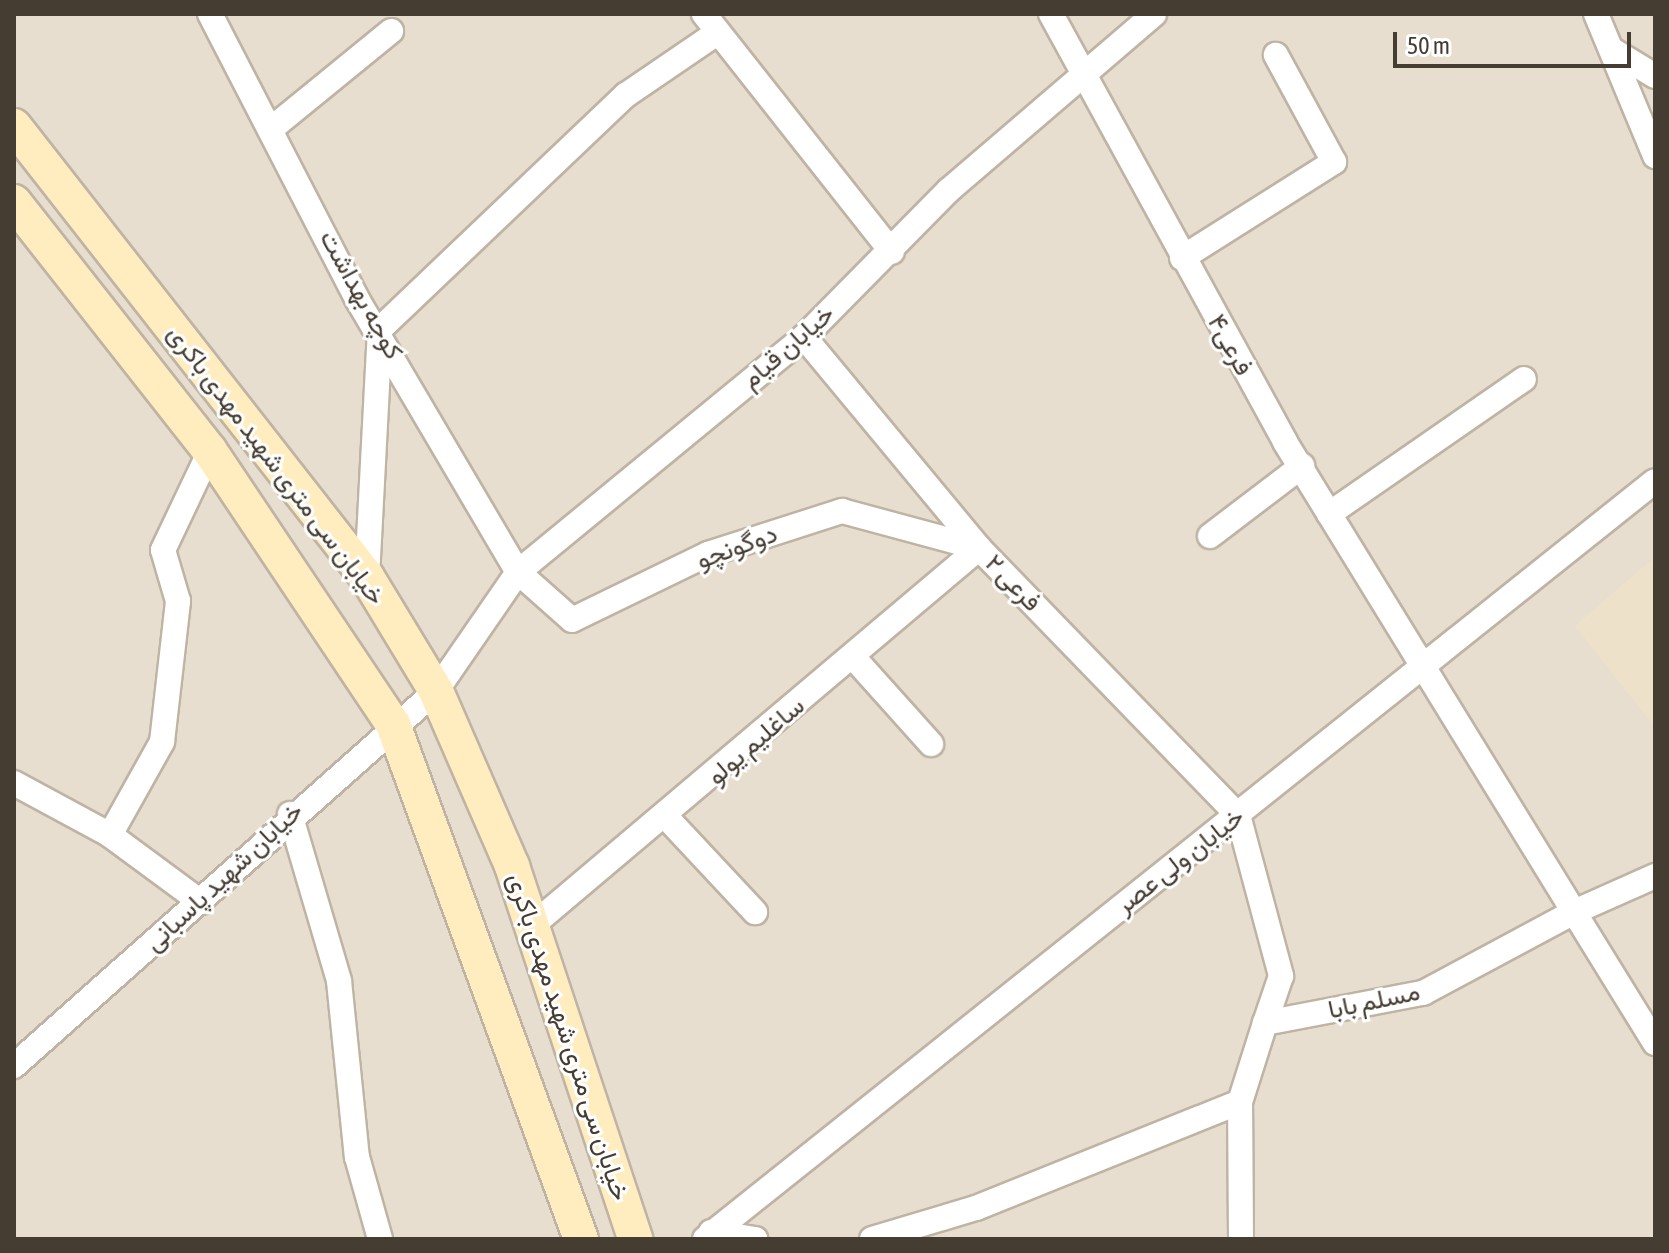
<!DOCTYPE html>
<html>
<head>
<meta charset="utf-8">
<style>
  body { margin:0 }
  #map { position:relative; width:1669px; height:1253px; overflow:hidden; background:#f3ede2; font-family:"Asap Condensed",Vazirmatn,sans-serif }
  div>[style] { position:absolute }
  .residential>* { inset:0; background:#e7decf; transform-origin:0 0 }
  .education>* { inset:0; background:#eee1ca }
  .roads { filter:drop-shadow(2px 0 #bfb4a4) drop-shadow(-2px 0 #bfb4a4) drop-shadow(0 2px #bfb4a4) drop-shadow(0 -2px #bfb4a4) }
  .street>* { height:24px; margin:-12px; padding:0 12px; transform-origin:12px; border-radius:12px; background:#fff }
  .secondary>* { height:34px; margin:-17px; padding:0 17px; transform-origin:17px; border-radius:17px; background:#ffecbf }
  span { translate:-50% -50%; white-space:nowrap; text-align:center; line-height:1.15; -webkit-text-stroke:6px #fff; paint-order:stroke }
  .street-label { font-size:26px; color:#453c32 }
  .frame { position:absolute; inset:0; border:16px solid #453c32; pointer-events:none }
  .scale { position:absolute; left:1393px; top:32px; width:238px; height:36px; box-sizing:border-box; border:4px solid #453c32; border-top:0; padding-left:10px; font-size:24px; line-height:28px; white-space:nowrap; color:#453c32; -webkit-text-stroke:6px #fff; paint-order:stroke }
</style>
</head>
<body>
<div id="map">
  <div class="residential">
    <div style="left:14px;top:14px;width:1641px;height:1225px"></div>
  </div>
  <div class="education">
    <div style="clip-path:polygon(1655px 557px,1655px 727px,1575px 626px)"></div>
  </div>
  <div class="roads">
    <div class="street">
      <div style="left:210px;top:14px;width:321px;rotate:62.7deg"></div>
      <div style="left:357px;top:299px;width:317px;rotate:59.5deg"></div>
      <div style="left:518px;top:572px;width:72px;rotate:41.6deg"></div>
      <div style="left:572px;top:620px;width:151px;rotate:-25.9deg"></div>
      <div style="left:708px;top:554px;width:141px;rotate:-17.8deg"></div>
      <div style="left:842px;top:511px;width:142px;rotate:15.1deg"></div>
      <div style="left:704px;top:14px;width:303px;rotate:51.7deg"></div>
      <div style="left:1051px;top:14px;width:488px;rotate:61.3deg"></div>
      <div style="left:1285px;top:442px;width:552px;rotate:58.41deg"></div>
      <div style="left:1574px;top:912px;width:89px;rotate:-24deg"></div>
      <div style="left:1596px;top:14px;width:154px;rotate:67.4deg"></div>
      <div style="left:1614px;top:51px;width:48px;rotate:31.4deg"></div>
      <div style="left:271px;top:129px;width:155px;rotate:-39.2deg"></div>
      <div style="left:1182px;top:258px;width:180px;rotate:-32.3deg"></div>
      <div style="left:1334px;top:162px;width:122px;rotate:-118.5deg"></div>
      <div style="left:804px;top:337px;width:274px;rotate:50.3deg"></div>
      <div style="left:979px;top:548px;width:372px;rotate:45.9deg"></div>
      <div style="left:1238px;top:815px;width:167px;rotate:75deg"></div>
      <div style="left:1281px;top:976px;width:50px;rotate:108.8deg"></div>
      <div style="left:1265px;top:1023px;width:161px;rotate:-10.8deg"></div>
      <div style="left:1423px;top:993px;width:171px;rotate:-28.2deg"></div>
      <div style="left:1574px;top:912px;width:154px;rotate:58.3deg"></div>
      <div style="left:1329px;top:514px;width:237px;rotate:-34.7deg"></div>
      <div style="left:1210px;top:536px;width:116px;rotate:-37.3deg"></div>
      <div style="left:367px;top:577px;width:248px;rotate:-87deg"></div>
      <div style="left:380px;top:329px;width:340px;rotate:-43.6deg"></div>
      <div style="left:626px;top:95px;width:110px;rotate:-34.3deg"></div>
      <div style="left:853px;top:657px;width:117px;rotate:48.1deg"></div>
      <div style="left:14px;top:783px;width:109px;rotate:28.4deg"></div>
      <div style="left:110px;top:835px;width:113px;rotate:36.4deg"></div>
      <div style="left:290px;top:814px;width:174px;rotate:73.6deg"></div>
      <div style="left:339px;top:981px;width:177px;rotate:84.2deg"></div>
      <div style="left:357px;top:1157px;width:85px;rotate:74.3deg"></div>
      <div style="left:667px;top:818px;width:129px;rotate:46.9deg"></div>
      <div style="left:110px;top:835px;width:107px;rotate:-60.8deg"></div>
      <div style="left:162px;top:742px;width:142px;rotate:-83.5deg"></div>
      <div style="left:178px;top:601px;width:53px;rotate:-106.4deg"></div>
      <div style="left:163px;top:550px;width:110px;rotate:-64.6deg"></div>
      <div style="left:528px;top:929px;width:590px;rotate:-40.19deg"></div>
      <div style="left:14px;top:1066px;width:565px;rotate:-41.63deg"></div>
      <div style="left:436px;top:691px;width:145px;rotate:-55.4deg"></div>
      <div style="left:518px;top:572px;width:370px;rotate:-39.4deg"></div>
      <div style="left:804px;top:337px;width:206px;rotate:-45.4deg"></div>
      <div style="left:949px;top:190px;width:270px;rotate:-40.6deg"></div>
      <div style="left:711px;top:1232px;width:45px;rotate:9deg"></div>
      <div style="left:705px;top:1239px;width:1215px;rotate:-38.59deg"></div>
      <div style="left:872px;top:1239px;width:109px;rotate:-16.6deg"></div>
      <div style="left:976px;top:1208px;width:284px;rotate:-21.9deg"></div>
      <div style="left:1241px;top:1239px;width:137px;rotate:-90.4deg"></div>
      <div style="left:1240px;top:1102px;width:83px;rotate:-72.4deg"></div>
    </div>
    <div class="secondary">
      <div style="left:14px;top:126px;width:573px;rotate:51.95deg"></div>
      <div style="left:367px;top:577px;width:133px;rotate:58.8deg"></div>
      <div style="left:436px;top:691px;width:191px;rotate:66.5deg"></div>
      <div style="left:512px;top:866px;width:393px;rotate:71.7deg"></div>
      <div style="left:14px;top:202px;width:317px;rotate:51.8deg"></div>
      <div style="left:210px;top:451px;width:329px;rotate:56.2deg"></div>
      <div style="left:393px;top:724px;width:548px;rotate:69.95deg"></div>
    </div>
  </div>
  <div class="street-label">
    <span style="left:361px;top:295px;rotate:61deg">کوچه بهداشت</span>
    <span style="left:1230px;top:345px;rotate:61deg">فرعی۴</span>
    <span style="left:788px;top:347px;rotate:-41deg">خیابان قیام</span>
    <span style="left:276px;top:465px;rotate:53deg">خیابان سی متری شهید مهدی باکری</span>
    <span style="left:737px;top:547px;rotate:-20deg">دوگونچو</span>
    <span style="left:1013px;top:583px;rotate:46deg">فرعی ۲</span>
    <span style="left:756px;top:741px;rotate:-41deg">ساغلیم یولو</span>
    <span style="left:1180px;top:861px;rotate:-38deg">خیابان ولی عصر</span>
    <span style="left:224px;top:877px;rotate:-43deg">خیابان شهید پاسبانی</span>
    <span style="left:1374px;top:1001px;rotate:-12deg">مسلم بابا</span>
    <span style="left:568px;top:1037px;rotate:72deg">خیابان سی متری شهید مهدی باکری</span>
  </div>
  <div class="frame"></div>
  <div class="scale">50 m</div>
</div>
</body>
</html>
